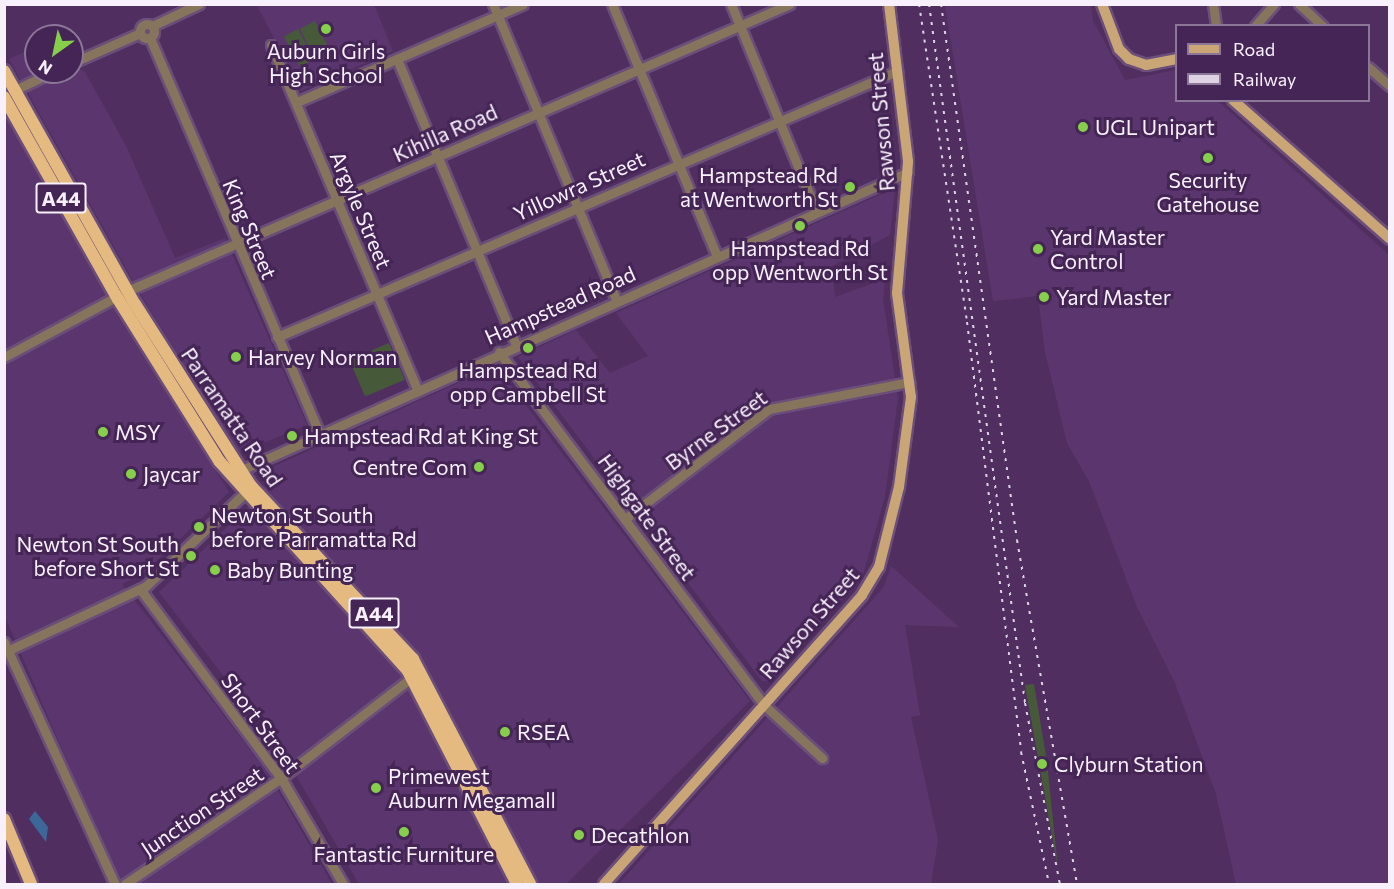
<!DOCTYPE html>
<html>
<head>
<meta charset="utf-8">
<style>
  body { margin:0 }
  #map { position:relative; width:1394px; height:889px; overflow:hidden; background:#502f60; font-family:Commissioner,sans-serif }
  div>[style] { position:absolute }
  .built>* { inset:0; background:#5b366e }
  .green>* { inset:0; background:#465a39; transform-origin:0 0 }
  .water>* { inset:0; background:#3c6799 }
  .roads { filter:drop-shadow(2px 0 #6b4e79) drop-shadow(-2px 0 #6b4e79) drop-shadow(0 2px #6b4e79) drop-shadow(0 -2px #6b4e79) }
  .minor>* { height:9px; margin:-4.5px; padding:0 4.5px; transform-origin:4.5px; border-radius:4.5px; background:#86745d }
  .minor>.ring { margin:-4.5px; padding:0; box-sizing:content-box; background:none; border:9px solid #86745d; border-radius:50% }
  .major>* { height:10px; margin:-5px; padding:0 5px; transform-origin:5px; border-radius:5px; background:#caa677 }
  .highway>* { height:12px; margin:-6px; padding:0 6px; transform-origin:6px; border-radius:6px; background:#e5ba80 }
  .rail>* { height:2px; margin-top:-1px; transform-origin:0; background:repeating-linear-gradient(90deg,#ded3e5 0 3px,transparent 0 9px) }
  .dots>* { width:16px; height:16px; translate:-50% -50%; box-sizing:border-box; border:3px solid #452555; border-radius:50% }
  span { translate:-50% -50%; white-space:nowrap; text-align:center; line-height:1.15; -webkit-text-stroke:6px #452555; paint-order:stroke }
  .shield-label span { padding:2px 4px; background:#452555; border:2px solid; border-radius:4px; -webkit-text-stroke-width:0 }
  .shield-label { font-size:20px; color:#f8f1fd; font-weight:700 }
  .poi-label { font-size:21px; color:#f8f1fd }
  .left { translate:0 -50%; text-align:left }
  .right { translate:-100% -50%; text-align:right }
  .street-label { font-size:21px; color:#f8f1fd }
  .frame { position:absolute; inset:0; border:6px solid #f8f1fd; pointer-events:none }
  .legend { position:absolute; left:1175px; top:24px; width:195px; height:78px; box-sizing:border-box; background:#452555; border:2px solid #8d7798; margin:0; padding:8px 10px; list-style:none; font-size:18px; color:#f8f1fd }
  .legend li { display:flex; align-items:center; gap:12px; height:30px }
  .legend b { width:30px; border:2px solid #8d7798 }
  .north { position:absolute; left:24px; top:24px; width:60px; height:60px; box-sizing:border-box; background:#452555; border:2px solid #8d7798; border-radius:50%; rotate:213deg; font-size:16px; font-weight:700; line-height:24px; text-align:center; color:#f8f1fd }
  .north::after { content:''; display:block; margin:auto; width:21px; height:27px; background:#86cf4b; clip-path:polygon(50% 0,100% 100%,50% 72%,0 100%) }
</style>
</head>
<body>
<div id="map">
  <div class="built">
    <div style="clip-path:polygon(257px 5px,374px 5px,393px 51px,301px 91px)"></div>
    <div style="clip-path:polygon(945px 5px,1091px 5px,1093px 21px,1125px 80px,1176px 70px,1176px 100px,1218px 101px,1389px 255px,1389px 884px,1236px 884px,1216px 794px,1175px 683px,1137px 607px,1089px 481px,1067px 443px,1045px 352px,1038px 296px,993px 301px)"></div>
    <div style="clip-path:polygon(36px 47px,36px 72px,72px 72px,72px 65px,85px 72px,126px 146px,175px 258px,225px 238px,307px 425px,239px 453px,141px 295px,9px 59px)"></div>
    <div style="clip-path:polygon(4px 114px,119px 318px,229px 492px,144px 573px,122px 584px,266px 770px,332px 884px,119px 884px,5px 616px)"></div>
    <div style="clip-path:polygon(895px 188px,890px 235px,832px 266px,835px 297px,885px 279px,883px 299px,898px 398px,885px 496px,863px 575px,770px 681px,762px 681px,518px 357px,576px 330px,610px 373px,648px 356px,616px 313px)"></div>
    <div style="clip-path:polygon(496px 366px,750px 701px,566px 884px,359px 884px,285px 756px,159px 592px,266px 490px,259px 473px)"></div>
    <div style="clip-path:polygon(891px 566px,959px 627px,905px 625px,920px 715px,911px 717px,938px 840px,931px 884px,619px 884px,884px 587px)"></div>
  </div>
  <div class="green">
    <div style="left:315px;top:21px;width:34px;height:17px;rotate:63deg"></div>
    <div style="left:298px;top:29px;width:34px;height:16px;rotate:62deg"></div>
    <div style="left:389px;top:343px;width:40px;height:43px;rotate:67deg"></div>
    <div style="clip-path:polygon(1034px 684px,1047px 762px,1058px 869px,1025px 685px)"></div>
  </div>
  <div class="water">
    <div style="clip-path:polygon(35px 811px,48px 827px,46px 842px,29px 819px)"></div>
  </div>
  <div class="roads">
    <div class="minor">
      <div style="left:493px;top:4px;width:321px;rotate:67.4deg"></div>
      <div style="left:612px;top:4px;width:271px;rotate:67.4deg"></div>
      <div style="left:731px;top:4px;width:223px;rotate:67.6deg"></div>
      <div style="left:1213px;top:4px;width:22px;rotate:82deg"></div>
      <div style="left:1299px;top:4px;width:33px;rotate:43deg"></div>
      <div class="ring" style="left:140px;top:24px;width:5px;height:5px"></div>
      <div style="left:152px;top:26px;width:52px;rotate:-25.1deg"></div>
      <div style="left:1255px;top:26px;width:29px;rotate:-49deg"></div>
      <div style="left:150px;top:38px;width:430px;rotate:66.8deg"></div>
      <div style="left:271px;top:45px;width:374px;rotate:67deg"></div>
      <div style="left:397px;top:59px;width:310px;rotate:67.4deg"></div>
      <div style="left:72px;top:63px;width:74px;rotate:-23.8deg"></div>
      <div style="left:1368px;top:67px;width:29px;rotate:41deg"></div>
      <div style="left:15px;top:90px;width:41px;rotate:-25.9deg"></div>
      <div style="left:297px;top:102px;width:246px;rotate:-23.4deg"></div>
      <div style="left:277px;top:337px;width:675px;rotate:-23.22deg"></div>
      <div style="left:499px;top:352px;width:441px;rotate:53.1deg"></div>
      <div style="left:764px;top:705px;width:79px;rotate:42.4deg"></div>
      <div style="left:4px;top:357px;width:140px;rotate:-28.2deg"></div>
      <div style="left:127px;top:291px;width:722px;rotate:-23.41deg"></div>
      <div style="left:237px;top:472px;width:735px;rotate:-24.09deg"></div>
      <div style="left:625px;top:519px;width:181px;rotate:-37.4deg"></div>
      <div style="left:769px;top:409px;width:143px;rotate:-10.9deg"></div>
      <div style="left:140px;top:589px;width:236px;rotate:53.3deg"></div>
      <div style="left:281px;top:778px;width:123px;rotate:59.7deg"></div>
      <div style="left:4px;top:642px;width:266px;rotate:65.4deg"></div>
      <div style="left:9px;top:650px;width:151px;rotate:-25deg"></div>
      <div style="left:146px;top:586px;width:143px;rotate:-43.3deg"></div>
      <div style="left:125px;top:884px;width:189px;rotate:-34.2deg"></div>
      <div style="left:281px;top:778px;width:164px;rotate:-37.6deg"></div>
    </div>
    <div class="major">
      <div style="left:1102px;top:4px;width:48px;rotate:69.3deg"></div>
      <div style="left:1119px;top:49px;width:14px;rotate:45deg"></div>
      <div style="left:1129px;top:59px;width:18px;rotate:19deg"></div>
      <div style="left:1146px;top:65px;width:31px;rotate:-11deg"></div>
      <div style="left:1233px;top:100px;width:210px;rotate:41.5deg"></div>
      <div style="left:604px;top:884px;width:387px;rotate:-48.2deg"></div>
      <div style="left:862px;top:595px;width:33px;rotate:-59deg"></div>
      <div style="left:879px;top:567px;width:82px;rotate:-76deg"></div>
      <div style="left:899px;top:487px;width:91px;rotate:-82.4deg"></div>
      <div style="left:911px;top:397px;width:105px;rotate:-97.7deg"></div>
      <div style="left:897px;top:293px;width:132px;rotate:-85.2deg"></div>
      <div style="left:908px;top:161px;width:158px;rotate:-96.9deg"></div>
    </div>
    <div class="highway">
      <div style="left:4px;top:71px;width:267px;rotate:60.7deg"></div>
      <div style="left:135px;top:304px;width:216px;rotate:57.5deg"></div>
      <div style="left:251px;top:486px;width:237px;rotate:46.9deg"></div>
      <div style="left:413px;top:659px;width:254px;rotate:62.5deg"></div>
      <div style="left:4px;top:97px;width:232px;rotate:60.6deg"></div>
      <div style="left:118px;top:299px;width:192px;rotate:58deg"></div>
      <div style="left:220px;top:462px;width:281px;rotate:48deg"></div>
      <div style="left:408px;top:671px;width:239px;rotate:62.9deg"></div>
      <div style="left:4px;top:819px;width:70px;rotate:67.4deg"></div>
    </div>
  </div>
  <div class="rail">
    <div style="left:919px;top:4px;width:322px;rotate:81.4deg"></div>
    <div style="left:967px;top:322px;width:433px;rotate:82.8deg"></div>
    <div style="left:1021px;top:752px;width:135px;rotate:78deg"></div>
    <div style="left:929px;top:4px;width:706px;rotate:82.18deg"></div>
    <div style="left:1025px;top:703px;width:184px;rotate:79.1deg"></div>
    <div style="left:941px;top:4px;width:541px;rotate:81.93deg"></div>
    <div style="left:1017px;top:540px;width:349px;rotate:80.1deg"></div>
  </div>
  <div class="dots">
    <div style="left:326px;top:29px;background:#86cf4b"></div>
    <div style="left:1083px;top:127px;background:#86cf4b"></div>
    <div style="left:1208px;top:158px;background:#86cf4b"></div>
    <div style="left:850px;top:187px;background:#86cf4b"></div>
    <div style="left:800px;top:226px;background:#86cf4b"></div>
    <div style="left:1038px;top:249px;background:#86cf4b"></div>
    <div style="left:1044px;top:297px;background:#86cf4b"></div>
    <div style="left:528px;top:348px;background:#86cf4b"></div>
    <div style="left:236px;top:357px;background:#86cf4b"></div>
    <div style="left:103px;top:432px;background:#86cf4b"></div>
    <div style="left:292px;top:436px;background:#86cf4b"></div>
    <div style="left:479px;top:467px;background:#86cf4b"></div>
    <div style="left:131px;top:474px;background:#86cf4b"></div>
    <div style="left:199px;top:527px;background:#86cf4b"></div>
    <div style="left:191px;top:556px;background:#86cf4b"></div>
    <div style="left:215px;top:570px;background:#86cf4b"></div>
    <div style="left:505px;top:732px;background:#86cf4b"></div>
    <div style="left:1042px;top:764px;background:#86cf4b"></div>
    <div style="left:376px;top:788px;background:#86cf4b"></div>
    <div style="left:404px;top:832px;background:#86cf4b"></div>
    <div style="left:579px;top:835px;background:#86cf4b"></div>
  </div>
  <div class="shield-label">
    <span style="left:61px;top:198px">A44</span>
    <span style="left:374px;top:613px">A44</span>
  </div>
  <div class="poi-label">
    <span style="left:326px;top:63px">Auburn Girls<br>High School</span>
    <span class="left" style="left:1095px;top:127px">UGL Unipart</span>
    <span class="right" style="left:838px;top:187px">Hampstead Rd<br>at Wentworth St</span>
    <span style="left:1208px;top:192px">Security<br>Gatehouse</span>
    <span class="left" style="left:1050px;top:249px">Yard Master<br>Control</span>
    <span style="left:800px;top:260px">Hampstead Rd<br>opp Wentworth St</span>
    <span class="left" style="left:1056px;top:297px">Yard Master</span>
    <span class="left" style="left:248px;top:357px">Harvey Norman</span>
    <span style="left:528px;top:382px">Hampstead Rd<br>opp Campbell St</span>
    <span class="left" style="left:115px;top:432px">MSY</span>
    <span class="left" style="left:304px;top:436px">Hampstead Rd at King St</span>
    <span class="right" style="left:467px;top:467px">Centre Com</span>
    <span class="left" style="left:143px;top:474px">Jaycar</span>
    <span class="left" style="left:211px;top:527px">Newton St South<br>before Parramatta Rd</span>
    <span class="right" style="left:179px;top:556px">Newton St South<br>before Short St</span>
    <span class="left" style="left:227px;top:570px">Baby Bunting</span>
    <span class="left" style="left:517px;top:732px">RSEA</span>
    <span class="left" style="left:1054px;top:764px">Clyburn Station</span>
    <span class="left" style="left:388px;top:788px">Primewest<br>Auburn Megamall</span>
    <span class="left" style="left:591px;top:835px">Decathlon</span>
    <span style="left:404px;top:854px">Fantastic Furniture</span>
  </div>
  <div class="street-label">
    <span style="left:881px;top:122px;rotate:-95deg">Rawson Street</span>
    <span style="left:445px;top:133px;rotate:-24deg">Kihilla Road</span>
    <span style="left:579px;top:186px;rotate:-24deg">Yillowra Street</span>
    <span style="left:361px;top:210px;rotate:67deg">Argyle Street</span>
    <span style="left:250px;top:229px;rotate:67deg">King Street</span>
    <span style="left:560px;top:305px;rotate:-24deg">Hampstead Road</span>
    <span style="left:232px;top:417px;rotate:56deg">Parramatta Road</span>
    <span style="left:716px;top:430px;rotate:-36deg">Byrne Street</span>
    <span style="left:647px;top:517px;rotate:54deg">Highgate Street</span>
    <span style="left:809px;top:623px;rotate:-49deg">Rawson Street</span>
    <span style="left:261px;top:723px;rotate:54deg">Short Street</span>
    <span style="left:202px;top:811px;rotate:-34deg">Junction Street</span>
  </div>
  <div class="frame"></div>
  <ul class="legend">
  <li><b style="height:8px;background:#caa677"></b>Road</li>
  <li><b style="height:8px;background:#ded3e5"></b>Railway</li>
  </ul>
  <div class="north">N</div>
</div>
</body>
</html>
